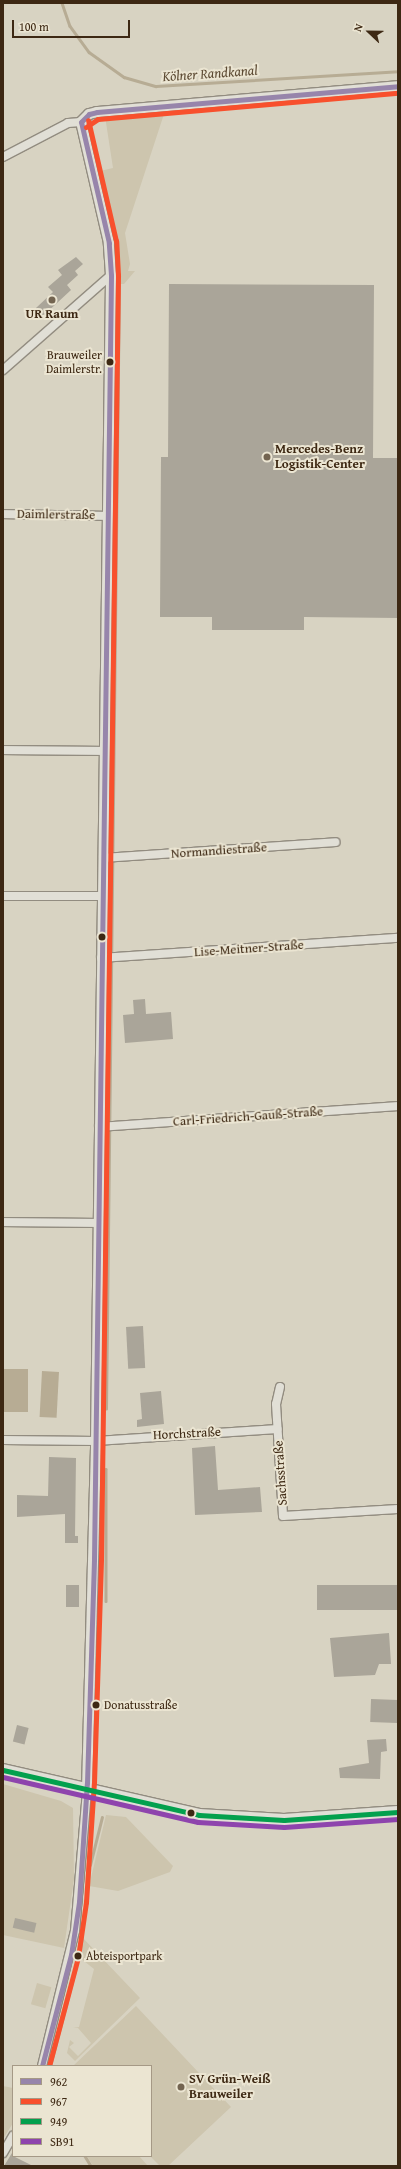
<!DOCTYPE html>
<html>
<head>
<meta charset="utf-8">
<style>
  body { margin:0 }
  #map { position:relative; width:401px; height:2169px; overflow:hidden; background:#d8d3c2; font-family:"Gentium Book Plus",serif }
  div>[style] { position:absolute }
  .green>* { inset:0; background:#cdc5ae; transform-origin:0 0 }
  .water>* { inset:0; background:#b7ac94; transform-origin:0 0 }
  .stream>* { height:2.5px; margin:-1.25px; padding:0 1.25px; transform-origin:1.25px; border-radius:1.25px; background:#b7ac94 }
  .building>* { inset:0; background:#aaa599; transform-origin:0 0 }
  .roads { filter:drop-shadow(1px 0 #928c80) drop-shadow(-1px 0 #928c80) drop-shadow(0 1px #928c80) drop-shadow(0 -1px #928c80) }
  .minor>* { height:8px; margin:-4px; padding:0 4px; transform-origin:4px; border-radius:4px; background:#e1dfd6 }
  .tertiary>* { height:10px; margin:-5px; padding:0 5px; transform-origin:5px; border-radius:5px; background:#e1dfd6 }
  .secondary>* { height:12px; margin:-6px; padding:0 6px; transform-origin:6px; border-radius:6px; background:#e1dfd6 }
  .bus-1>* { height:5px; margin:-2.5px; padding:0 2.5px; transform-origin:2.5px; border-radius:2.5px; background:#9785ab }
  .bus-2>* { height:5px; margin:-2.5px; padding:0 2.5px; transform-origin:2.5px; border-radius:2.5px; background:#f8502d }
  .bus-3>* { height:5px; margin:-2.5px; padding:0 2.5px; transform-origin:2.5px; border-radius:2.5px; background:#03a04e }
  .bus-4>* { height:5px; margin:-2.5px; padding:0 2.5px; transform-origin:2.5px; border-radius:2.5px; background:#8e44ad }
  .dots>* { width:11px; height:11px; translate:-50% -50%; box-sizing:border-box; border:2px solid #ebe5d2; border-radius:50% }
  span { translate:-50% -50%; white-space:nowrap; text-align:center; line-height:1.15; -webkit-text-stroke:4px #ebe5d2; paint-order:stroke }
  .bus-label { font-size:12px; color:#3d2813 }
  .right { translate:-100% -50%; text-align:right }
  .left { translate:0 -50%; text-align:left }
  .poi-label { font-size:13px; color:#3d2813; font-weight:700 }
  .street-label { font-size:13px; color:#3d2813 }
  .water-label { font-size:14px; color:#5d4b34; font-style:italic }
  .frame { position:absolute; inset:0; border:4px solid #3d2813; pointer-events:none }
  .legend { position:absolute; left:12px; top:2065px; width:140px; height:92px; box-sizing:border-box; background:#ebe5d2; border:1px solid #a59986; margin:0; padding:5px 7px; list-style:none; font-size:12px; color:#3d2813 }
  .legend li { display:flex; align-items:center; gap:8px; height:20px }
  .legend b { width:20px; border:1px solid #a59986 }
  .north { position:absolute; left:349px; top:12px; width:40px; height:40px; -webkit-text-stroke:3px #ebe5d2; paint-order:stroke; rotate:292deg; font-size:11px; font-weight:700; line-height:16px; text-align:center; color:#3d2813 }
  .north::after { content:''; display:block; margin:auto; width:14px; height:18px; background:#3d2813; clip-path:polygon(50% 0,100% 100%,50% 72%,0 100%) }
  .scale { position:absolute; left:12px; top:20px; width:118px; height:18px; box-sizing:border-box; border:2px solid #3d2813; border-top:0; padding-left:5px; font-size:12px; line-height:14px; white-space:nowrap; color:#3d2813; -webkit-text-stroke:3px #ebe5d2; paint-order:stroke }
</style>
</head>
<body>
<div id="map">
  <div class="green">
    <div style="clip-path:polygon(165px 111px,125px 233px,130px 264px,128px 271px,135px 271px,124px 284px,115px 284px,96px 172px,113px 168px,105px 116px)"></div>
    <div style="clip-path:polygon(3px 1784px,61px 1801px,73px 1808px,74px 1879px,64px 1948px,3px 1935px)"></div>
    <div style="clip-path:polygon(106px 1815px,126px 1817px,173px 1866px,170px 1872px,118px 1891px,89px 1886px)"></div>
    <div style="clip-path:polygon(82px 1937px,140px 1998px,75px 2061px,67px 2053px,70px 2040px,74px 2043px,69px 2047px,78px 2056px,91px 2043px,78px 2028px,73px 2028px,79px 2027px,94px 1969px,79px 1957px)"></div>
    <div style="left:37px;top:1983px;width:15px;height:22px;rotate:16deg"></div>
    <div style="clip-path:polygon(136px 2006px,231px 2107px,168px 2166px,160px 2166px,150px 2156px,151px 2066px,73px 2066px)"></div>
    <div style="clip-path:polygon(3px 2086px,13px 2088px,13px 2123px,3px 2139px)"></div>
    <div style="clip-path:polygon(87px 2156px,139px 2156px,148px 2166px,93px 2166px)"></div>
  </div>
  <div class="water">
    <div style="left:3px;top:1369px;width:25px;height:43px"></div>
    <div style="left:42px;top:1371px;width:17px;height:46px;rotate:3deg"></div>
  </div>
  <div class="stream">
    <div style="left:62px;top:3px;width:24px;rotate:71deg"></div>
    <div style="left:70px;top:26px;width:32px;rotate:54deg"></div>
    <div style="left:89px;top:52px;width:43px;rotate:35.5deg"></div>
    <div style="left:124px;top:77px;width:33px;rotate:16deg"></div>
    <div style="left:156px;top:86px;width:242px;rotate:-3.5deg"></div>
    <div style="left:106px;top:1409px;width:1128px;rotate:-89.34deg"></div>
    <div style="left:106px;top:1469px;width:132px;rotate:90deg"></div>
    <div style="left:90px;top:1865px;width:49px;rotate:-76deg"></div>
    <div style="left:83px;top:1926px;width:55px;rotate:-83.8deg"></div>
    <div style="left:79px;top:1955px;width:18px;rotate:-81deg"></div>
    <div style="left:50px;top:2066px;width:102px;rotate:-75.3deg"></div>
    <div style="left:85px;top:2156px;width:12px;rotate:59deg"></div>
  </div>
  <div class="building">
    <div style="clip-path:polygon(76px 257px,83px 264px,75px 271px,78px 275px,67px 285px,71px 290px,43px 316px,36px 308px,53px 292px,48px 287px,62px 275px,58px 270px)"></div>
    <div style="clip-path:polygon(169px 284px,374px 285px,373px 458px,398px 458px,398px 618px,304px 617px,304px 630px,212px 630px,212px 617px,160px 617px,161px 457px,168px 457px)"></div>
    <div style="clip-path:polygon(145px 999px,146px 1014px,171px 1012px,173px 1039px,125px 1043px,123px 1015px,134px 1014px,133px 1000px)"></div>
    <div style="left:143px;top:1326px;width:42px;height:17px;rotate:87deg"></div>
    <div style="clip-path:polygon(161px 1391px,164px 1424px,137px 1427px,137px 1420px,142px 1419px,140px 1393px)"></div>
    <div style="clip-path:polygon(215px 1446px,218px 1490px,260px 1487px,262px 1512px,195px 1515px,192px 1448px)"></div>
    <div style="clip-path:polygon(49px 1457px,76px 1458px,75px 1536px,78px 1536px,78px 1543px,65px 1543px,65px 1514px,17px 1517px,17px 1495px,48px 1496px)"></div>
    <div style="left:66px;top:1585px;width:13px;height:22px"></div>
    <div style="left:398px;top:1585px;width:25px;height:81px;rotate:90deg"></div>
    <div style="clip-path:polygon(389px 1633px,391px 1664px,379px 1664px,375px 1675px,334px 1677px,330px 1638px)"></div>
    <div style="left:398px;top:1700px;width:23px;height:27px;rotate:92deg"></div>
    <div style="left:17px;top:1725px;width:12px;height:17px;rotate:14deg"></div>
    <div style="clip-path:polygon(386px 1739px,387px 1751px,381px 1752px,380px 1779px,340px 1778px,339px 1768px,369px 1763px,367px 1740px)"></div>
    <div style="left:15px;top:1918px;width:22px;height:10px;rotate:13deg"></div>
    <div style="clip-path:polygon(12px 2153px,13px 2156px,33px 2166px,4px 2166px)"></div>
  </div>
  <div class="roads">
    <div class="minor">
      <div style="left:3px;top:157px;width:73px;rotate:-27.6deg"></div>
      <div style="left:68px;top:123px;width:13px;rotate:-4deg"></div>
      <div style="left:3px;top:370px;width:144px;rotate:-41.3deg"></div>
      <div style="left:3px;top:514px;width:105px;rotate:1.1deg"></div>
      <div style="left:3px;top:750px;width:102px;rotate:0.6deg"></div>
      <div style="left:103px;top:858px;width:233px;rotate:-3.9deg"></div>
      <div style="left:3px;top:896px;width:99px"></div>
      <div style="left:101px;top:958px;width:298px;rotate:-3.9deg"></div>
      <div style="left:99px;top:1127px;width:300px;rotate:-4deg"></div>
      <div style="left:3px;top:1222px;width:94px;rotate:0.6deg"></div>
      <div style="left:280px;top:1387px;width:17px;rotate:103deg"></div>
      <div style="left:276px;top:1404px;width:112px;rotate:86.4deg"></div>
      <div style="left:283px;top:1516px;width:115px;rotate:-3.5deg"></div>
      <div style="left:3px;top:1440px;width:93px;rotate:0.6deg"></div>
      <div style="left:96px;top:1441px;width:182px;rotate:-3.8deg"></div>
      <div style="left:42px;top:2066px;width:139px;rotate:-76.3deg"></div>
      <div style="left:75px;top:1931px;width:141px;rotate:-85.1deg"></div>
      <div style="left:3px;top:2153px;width:20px;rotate:-60deg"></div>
    </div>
    <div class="tertiary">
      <div style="left:87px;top:1791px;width:350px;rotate:-88.5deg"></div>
      <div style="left:96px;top:1441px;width:1166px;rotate:-89.26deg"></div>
      <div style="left:111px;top:275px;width:32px;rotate:-94deg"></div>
      <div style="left:109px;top:243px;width:124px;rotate:-103deg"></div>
      <div style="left:81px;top:122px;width:11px;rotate:-45deg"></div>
      <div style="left:89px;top:114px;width:8px;rotate:-14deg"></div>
      <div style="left:97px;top:112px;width:302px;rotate:-4.9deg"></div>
    </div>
    <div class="secondary">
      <div style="left:3px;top:1770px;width:201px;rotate:12.9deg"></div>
      <div style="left:199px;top:1815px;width:85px;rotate:3.4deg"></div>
      <div style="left:284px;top:1820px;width:114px;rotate:-4deg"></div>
    </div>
  </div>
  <div class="bus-1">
    <div style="left:81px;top:122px;width:11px;rotate:-45deg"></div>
    <div style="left:89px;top:114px;width:8px;rotate:-14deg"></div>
    <div style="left:97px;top:112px;width:302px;rotate:-4.9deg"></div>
    <div style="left:42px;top:2066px;width:115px;rotate:-75.4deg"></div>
    <div style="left:71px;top:1955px;width:54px;rotate:-81.4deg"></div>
    <div style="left:79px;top:1902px;width:119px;rotate:-86.2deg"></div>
    <div style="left:87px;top:1783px;width:224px;rotate:-88.2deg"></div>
    <div style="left:94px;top:1559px;width:1284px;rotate:-89.24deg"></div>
    <div style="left:111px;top:275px;width:32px;rotate:-94deg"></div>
    <div style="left:109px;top:243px;width:124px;rotate:-103deg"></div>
  </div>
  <div class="bus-2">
    <div style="left:86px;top:127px;width:14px;rotate:-34deg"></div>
    <div style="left:98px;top:119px;width:301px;rotate:-5deg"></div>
    <div style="left:49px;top:2066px;width:113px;rotate:-75.1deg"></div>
    <div style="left:78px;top:1957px;width:56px;rotate:-81.7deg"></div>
    <div style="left:86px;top:1902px;width:119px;rotate:-86.2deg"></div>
    <div style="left:94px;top:1783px;width:224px;rotate:-88.2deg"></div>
    <div style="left:101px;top:1559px;width:1284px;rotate:-89.24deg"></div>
    <div style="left:118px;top:275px;width:34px;rotate:-93deg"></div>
    <div style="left:116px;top:241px;width:124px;rotate:-103deg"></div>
  </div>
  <div class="bus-3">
    <div style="left:3px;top:1770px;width:201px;rotate:12.9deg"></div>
    <div style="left:199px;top:1815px;width:85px;rotate:3.4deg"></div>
    <div style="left:284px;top:1820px;width:114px;rotate:-4deg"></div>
  </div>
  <div class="bus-4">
    <div style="left:3px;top:1777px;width:200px;rotate:13deg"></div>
    <div style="left:198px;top:1822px;width:86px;rotate:3.3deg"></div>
    <div style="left:284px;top:1827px;width:114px;rotate:-4deg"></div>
  </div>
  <div class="dots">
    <div style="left:52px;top:300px;background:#736450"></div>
    <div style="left:110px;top:362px;background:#3d2813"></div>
    <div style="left:267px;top:457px;background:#736450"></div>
    <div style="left:102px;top:937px;background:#3d2813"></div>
    <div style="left:96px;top:1705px;background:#3d2813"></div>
    <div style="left:191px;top:1813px;background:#3d2813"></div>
    <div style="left:78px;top:1956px;background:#3d2813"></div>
    <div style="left:181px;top:2087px;background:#736450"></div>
  </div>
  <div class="bus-label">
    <span class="right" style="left:102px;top:362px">Brauweiler<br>Daimlerstr.</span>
    <span class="left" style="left:104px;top:1705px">Donatusstraße</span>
    <span class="left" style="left:86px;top:1956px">Abteisportpark</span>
  </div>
  <div class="poi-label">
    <span style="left:52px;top:314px">UR Raum</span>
    <span class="left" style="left:275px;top:457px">Mercedes-Benz<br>Logistik-Center</span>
    <span class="left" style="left:189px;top:2087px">SV Grün-Weiß<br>Brauweiler</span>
  </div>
  <div class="street-label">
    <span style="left:56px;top:515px;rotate:1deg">Daimlerstraße</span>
    <span style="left:219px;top:851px;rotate:-4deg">Normandiestraße</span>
    <span style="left:249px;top:949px;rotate:-4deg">Lise-Meitner-Straße</span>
    <span style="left:248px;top:1117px;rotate:-4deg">Carl-Friedrich-Gauß-Straße</span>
    <span style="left:187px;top:1434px;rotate:-3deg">Horchstraße</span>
    <span style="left:281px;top:1473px;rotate:-94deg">Sachsstraße</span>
  </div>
  <div class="water-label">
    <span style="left:210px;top:73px;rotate:-4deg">Kölner Randkanal</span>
  </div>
  <div class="frame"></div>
  <ul class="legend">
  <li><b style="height:5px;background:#9785ab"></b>962</li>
  <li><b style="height:5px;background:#f8502d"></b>967</li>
  <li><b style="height:5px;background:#03a04e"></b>949</li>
  <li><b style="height:5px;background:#8e44ad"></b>SB91</li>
  </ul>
  <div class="north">N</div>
  <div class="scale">100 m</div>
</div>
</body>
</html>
